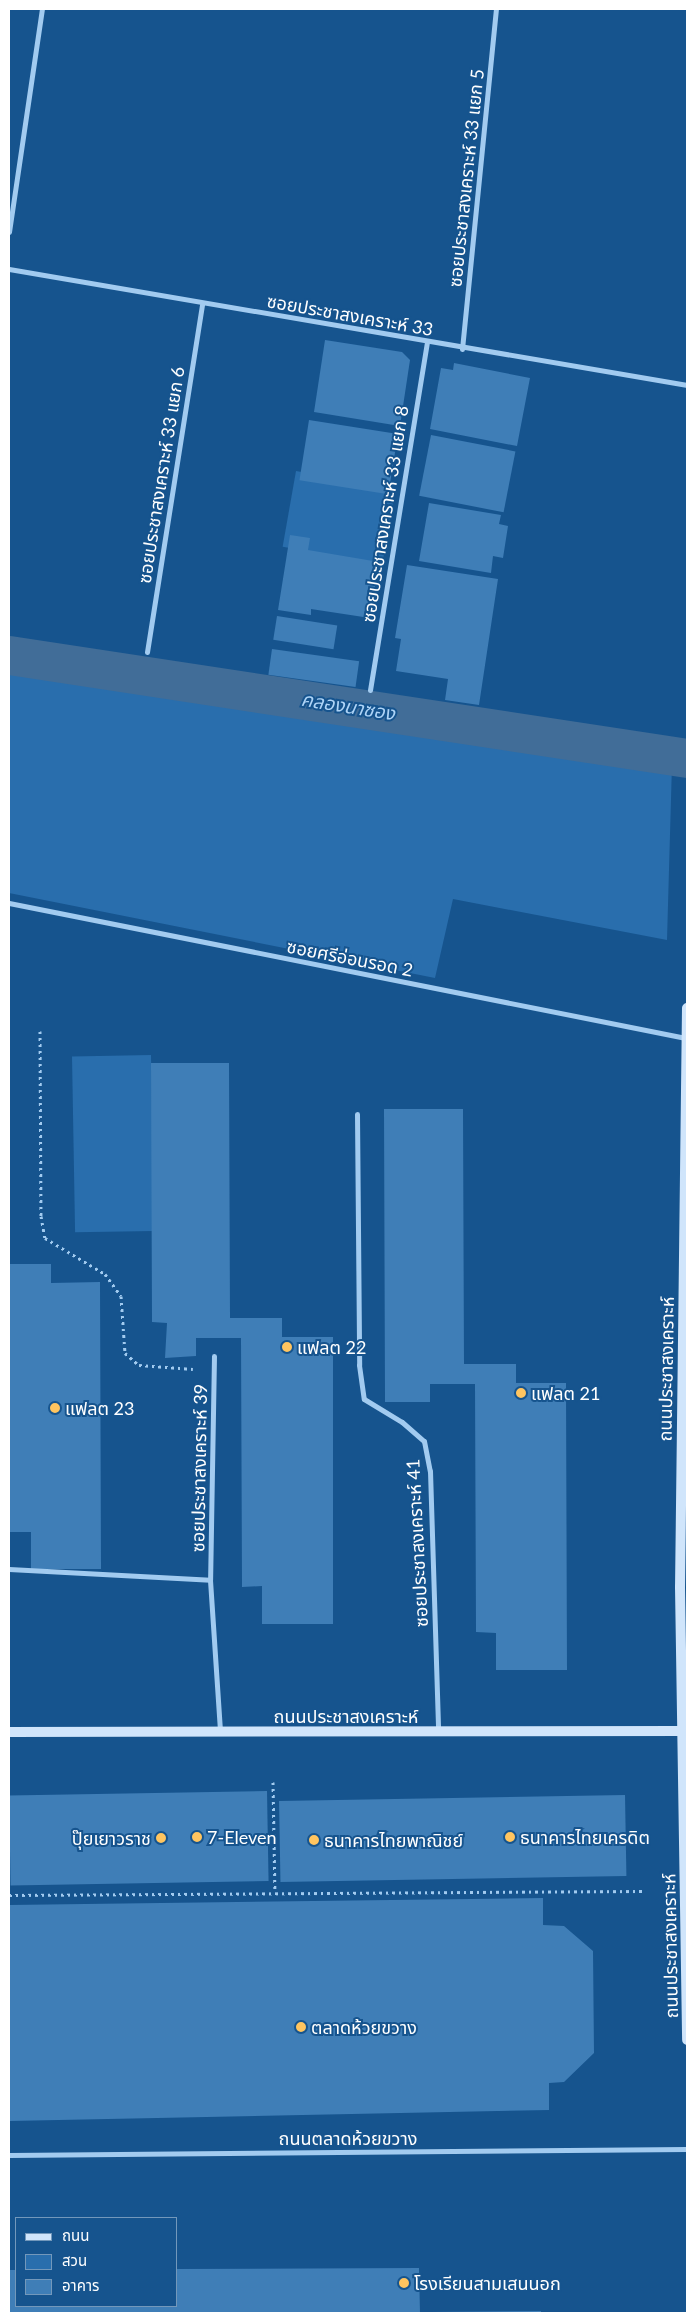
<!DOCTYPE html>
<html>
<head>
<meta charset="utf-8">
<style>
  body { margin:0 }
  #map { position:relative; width:696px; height:2322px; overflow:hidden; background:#16548e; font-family:Lato,"Noto Sans Thai",sans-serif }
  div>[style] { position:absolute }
  .green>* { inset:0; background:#296ead; transform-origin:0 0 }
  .canal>* { height:39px; margin:-19.5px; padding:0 19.5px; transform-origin:19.5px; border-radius:19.5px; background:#416d98 }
  .building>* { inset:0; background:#3f7eb7; transform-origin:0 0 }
  .path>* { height:3px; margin-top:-1.5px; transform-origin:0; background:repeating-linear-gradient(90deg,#a2cbf0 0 2.5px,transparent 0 6.5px) }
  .street>* { height:5px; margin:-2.5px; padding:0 2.5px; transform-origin:2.5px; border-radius:2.5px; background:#a2cbf0 }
  .secondary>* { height:10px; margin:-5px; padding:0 5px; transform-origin:5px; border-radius:5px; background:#d0e5fb }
  .dots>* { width:14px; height:14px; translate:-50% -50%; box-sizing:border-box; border:2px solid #16548e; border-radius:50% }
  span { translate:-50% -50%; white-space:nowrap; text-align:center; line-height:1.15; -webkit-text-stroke:4px #16548e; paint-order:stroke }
  .street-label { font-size:18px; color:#fff }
  .poi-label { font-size:18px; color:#fff }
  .left { translate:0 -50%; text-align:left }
  .right { translate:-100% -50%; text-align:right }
  .water-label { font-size:19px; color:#aed4f7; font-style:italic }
  .frame { position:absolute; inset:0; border:10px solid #fff; pointer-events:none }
  .legend { position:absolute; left:15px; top:2217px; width:162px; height:90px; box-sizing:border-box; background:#16548e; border:1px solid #7398bb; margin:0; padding:6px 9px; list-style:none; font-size:15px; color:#fff }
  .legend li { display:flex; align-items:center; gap:10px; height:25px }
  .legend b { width:25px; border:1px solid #7398bb }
</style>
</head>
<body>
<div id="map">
  <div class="green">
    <div style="left:296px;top:471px;width:101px;height:77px;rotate:10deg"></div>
    <div style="clip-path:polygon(9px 669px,672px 764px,667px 940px,453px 899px,435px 978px,9px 893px)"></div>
    <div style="left:151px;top:1055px;width:176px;height:79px;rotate:89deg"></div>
  </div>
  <div class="canal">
    <div style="left:9px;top:655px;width:686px;rotate:8.64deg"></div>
  </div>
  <div class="building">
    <div style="clip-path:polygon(325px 340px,402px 352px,410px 360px,400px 426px,314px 412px)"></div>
    <div style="clip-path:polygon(454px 363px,530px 378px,517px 446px,430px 429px,441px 368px,453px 370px)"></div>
    <div style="left:309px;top:420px;width:90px;height:61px;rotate:9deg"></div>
    <div style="left:431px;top:435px;width:86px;height:62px;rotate:11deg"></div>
    <div style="clip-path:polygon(429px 503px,501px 515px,499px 524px,508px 526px,503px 558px,493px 556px,491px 573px,419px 561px)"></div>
    <div style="clip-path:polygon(290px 535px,310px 538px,308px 550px,379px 562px,370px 618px,311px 609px,311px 615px,278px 610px)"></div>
    <div style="clip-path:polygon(407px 565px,498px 579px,479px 705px,445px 700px,448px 679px,396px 671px,401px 639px,395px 638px)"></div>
    <div style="left:277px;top:616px;width:61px;height:24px;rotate:9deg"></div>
    <div style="left:272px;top:649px;width:88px;height:26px;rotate:8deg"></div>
    <div style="clip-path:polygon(151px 1063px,229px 1063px,230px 1318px,282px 1318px,282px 1337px,333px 1337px,333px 1624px,262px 1624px,262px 1586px,242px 1587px,241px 1338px,196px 1338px,196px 1356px,165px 1358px,167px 1323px,152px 1322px)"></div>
    <div style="clip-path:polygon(384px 1109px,463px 1109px,464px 1364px,516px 1364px,516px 1383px,566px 1383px,567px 1670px,496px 1670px,496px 1633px,476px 1632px,475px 1384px,430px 1384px,430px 1402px,385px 1402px)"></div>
    <div style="clip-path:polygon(9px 1264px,51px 1264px,51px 1283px,100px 1282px,101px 1569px,31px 1569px,31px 1532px,10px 1532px)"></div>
    <div style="left:267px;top:1791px;width:90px;height:258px;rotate:89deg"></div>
    <div style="left:625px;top:1795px;width:81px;height:346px;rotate:89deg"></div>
    <div style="clip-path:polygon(543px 1898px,543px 1925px,564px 1926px,593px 1951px,594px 2053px,564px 2082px,549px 2083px,549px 2110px,9px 2121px,9px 1905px)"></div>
    <div style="clip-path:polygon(419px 2268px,420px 2313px,9px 2313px,9px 2270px,16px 2270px,16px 2306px,176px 2306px,176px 2269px)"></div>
    <div style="clip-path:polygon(541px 2311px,541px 2313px,430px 2313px,430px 2312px)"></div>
  </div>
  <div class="path">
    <div style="left:40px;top:1031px;width:185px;rotate:89.7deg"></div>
    <div style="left:41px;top:1216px;width:22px;rotate:80deg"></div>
    <div style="left:45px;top:1238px;width:70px;rotate:31deg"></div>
    <div style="left:105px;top:1274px;width:27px;rotate:54deg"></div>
    <div style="left:121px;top:1296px;width:57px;rotate:86deg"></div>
    <div style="left:125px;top:1353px;width:18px;rotate:41deg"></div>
    <div style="left:139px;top:1365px;width:54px;rotate:4.2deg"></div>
    <div style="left:273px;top:1782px;width:110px;rotate:89deg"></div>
    <div style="left:9px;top:1895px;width:635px;rotate:-0.36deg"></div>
  </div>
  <div class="street">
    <div style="left:9px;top:232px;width:225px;rotate:-81.6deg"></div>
    <div style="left:9px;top:269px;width:688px;rotate:9.71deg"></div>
    <div style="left:462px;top:349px;width:342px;rotate:-84.3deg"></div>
    <div style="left:147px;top:652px;width:353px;rotate:-81deg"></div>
    <div style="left:370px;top:690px;width:353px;rotate:-80.7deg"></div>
    <div style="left:9px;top:903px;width:690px;rotate:11.28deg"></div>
    <div style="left:357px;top:1114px;width:251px;rotate:89.5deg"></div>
    <div style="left:359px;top:1365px;width:34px;rotate:82deg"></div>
    <div style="left:364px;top:1399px;width:44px;rotate:31.2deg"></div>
    <div style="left:402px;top:1422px;width:29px;rotate:41deg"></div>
    <div style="left:424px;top:1441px;width:31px;rotate:79deg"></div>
    <div style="left:430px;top:1471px;width:261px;rotate:88.2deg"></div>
    <div style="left:214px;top:1356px;width:224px;rotate:91deg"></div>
    <div style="left:210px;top:1580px;width:152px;rotate:86.2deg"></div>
    <div style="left:9px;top:1569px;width:201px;rotate:3.1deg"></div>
    <div style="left:9px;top:2155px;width:678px;rotate:-0.51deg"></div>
  </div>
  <div class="secondary">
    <div style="left:687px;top:1008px;width:579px;rotate:90.69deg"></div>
    <div style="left:680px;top:1587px;width:453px;rotate:89.1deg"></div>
    <div style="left:9px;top:1732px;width:674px;rotate:-0.09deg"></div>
  </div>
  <div class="dots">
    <div style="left:287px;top:1347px;background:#ffc560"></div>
    <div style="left:521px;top:1393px;background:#ffc560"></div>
    <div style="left:55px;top:1408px;background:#ffc560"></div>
    <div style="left:197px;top:1837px;background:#ffc560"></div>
    <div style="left:510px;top:1837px;background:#ffc560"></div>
    <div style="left:161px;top:1838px;background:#ffc560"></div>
    <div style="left:314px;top:1840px;background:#ffc560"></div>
    <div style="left:301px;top:2027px;background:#ffc560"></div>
    <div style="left:404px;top:2283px;background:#ffc560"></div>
  </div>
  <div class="street-label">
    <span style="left:466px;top:178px;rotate:-84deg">ซอยประชาสงเคราะห์ 33 แยก 5</span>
    <span style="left:350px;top:315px;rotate:10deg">ซอยประชาสงเคราะห์ 33</span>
    <span style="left:161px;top:475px;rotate:-81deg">ซอยประชาสงเคราะห์ 33 แยก 6</span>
    <span style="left:385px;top:514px;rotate:-81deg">ซอยประชาสงเคราะห์ 33 แยก 8</span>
    <span style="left:350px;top:958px;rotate:11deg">ซอยศรีอ่อนรอด 2</span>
    <span style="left:666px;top:1369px;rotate:-89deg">ถนนประชาสงเคราะห์</span>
    <span style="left:199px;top:1468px;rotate:-89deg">ซอยประชาสงเคราะห์ 39</span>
    <span style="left:417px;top:1543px;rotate:-93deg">ซอยประชาสงเคราะห์ 41</span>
    <span style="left:346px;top:1716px">ถนนประชาสงเคราะห์</span>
    <span style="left:670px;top:1946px;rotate:-91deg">ถนนประชาสงเคราะห์</span>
    <span style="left:348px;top:2138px">ถนนตลาดห้วยขวาง</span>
  </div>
  <div class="poi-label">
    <span class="left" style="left:297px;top:1347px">แฟลต 22</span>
    <span class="left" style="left:531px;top:1393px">แฟลต 21</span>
    <span class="left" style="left:65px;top:1408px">แฟลต 23</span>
    <span class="left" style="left:207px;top:1837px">7-Eleven</span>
    <span class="left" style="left:520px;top:1837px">ธนาคารไทยเครดิต</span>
    <span class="right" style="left:151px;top:1838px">ปุ๊ยเยาวราช</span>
    <span class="left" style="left:324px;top:1840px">ธนาคารไทยพาณิชย์</span>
    <span class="left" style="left:311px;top:2027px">ตลาดห้วยขวาง</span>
    <span class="left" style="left:414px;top:2283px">โรงเรียนสามเสนนอก</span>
  </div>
  <div class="water-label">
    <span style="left:348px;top:706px;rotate:9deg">คลองนาซอง</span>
  </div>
  <div class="frame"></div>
  <ul class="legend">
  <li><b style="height:6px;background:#d0e5fb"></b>ถนน</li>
  <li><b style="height:14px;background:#296ead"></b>สวน</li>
  <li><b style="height:14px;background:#3f7eb7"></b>อาคาร</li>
  </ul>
</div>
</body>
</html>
